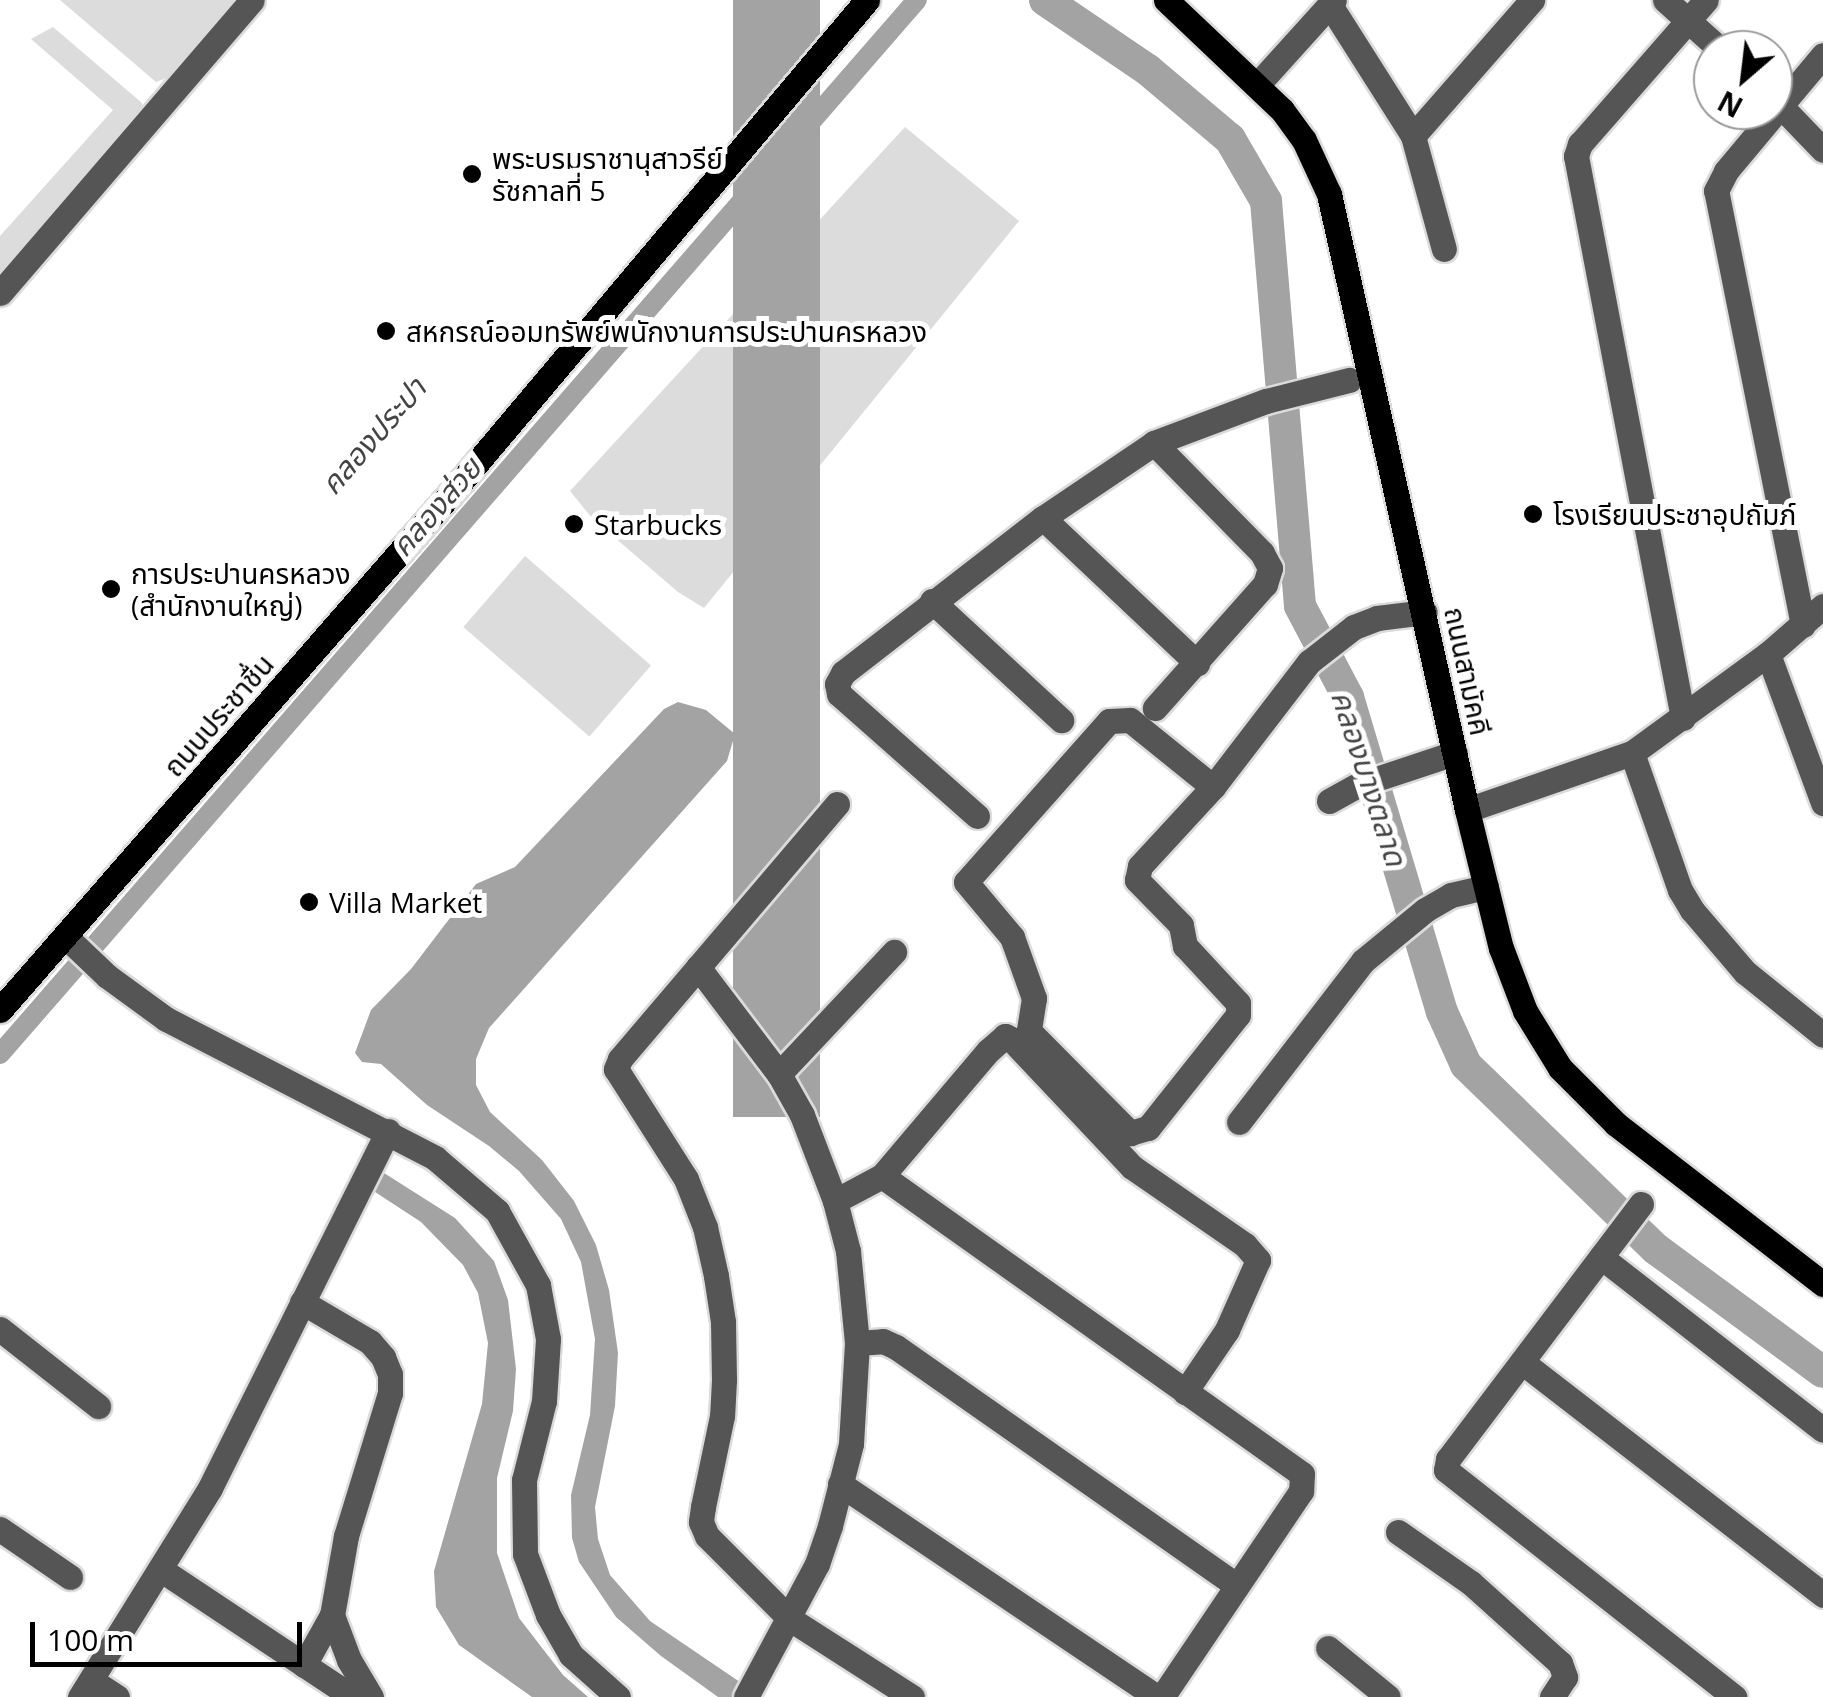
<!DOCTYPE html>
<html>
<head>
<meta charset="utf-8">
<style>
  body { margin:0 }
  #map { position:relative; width:1823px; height:1697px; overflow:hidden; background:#fff; font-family:"Open Sans","Noto Sans Thai",sans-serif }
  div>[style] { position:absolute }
  .green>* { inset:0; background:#dcdcdc; transform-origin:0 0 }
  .water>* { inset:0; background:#a3a3a3; transform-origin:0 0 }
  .canal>* { height:20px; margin:-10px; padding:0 10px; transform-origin:10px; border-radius:10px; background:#a3a3a3 }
  .river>* { height:32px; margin:-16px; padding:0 16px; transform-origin:16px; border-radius:16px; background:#a3a3a3 }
  .roads { filter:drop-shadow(2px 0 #dbdbdb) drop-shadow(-2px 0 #dbdbdb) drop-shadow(0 2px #dbdbdb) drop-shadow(0 -2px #dbdbdb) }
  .minor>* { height:25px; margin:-12.5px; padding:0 12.5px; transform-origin:12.5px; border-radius:12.5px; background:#555 }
  .major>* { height:25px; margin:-12.5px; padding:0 12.5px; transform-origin:12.5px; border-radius:12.5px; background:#000 }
  .dots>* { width:28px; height:28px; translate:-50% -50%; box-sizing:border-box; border:5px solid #fff; border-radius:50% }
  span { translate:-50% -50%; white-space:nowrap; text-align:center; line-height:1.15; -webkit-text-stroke:10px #fff; paint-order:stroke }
  .poi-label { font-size:28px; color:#000 }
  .left { translate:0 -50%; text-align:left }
  .street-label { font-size:28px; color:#000 }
  .water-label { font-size:30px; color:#444; font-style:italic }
  .north { position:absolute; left:1693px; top:30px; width:100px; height:100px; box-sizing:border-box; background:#fff; border:2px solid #999; border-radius:50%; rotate:208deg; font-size:28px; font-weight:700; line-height:40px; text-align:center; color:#000 }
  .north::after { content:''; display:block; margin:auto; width:35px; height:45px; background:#000; clip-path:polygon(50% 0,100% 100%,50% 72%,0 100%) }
  .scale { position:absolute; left:30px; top:1622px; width:272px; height:45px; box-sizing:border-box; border:5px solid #000; border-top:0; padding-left:12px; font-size:30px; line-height:35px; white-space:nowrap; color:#000; -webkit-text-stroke:8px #fff; paint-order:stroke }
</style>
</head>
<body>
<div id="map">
  <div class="green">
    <div style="clip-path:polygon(60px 0,239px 0,174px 75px,156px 82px)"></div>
    <div style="clip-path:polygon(53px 27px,142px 103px,143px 113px,0 278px,0 236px,113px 110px,31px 39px)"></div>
    <div style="clip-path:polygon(905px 127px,1019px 221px,704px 608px,678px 592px,592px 518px,570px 491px)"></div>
    <div style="left:525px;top:556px;width:167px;height:94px;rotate:41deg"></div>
  </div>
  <div class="water">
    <div style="left:733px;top:0;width:87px;height:1117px"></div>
    <div style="clip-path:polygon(678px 702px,706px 710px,735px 734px,727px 761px,489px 1028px,476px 1059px,476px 1085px,490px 1112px,542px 1160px,574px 1201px,596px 1245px,609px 1290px,618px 1353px,615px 1406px,595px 1507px,598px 1539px,610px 1575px,650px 1621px,762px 1697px,718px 1697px,661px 1656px,616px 1617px,579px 1562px,572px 1538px,571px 1495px,590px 1415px,595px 1339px,581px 1262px,561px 1219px,519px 1171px,489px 1146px,427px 1105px,381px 1064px,362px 1062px,355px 1053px,371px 1010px,411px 969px,476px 884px,515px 867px,664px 709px)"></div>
    <div style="clip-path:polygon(384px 1173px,455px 1218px,494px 1261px,508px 1300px,516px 1369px,513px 1411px,497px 1478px,497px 1553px,519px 1618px,563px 1675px,588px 1697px,532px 1697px,459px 1645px,436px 1607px,434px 1571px,482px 1404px,488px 1343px,478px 1293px,463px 1265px,421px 1222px,372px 1190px)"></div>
  </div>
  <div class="canal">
    <div style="left:0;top:1054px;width:1397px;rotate:-48.98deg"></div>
  </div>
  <div class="river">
    <div style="left:1045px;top:0;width:125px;rotate:34.2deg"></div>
    <div style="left:1148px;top:70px;width:107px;rotate:40.1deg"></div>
    <div style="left:1230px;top:139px;width:72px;rotate:59.9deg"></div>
    <div style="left:1266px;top:201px;width:406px;rotate:85.2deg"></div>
    <div style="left:1300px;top:606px;width:103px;rotate:62.2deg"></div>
    <div style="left:1348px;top:697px;width:329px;rotate:73.4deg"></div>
    <div style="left:1442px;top:1012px;width:58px;rotate:65.6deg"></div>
    <div style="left:1466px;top:1065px;width:264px;rotate:44.1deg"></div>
    <div style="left:1656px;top:1249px;width:207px;rotate:36.4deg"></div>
  </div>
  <div class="roads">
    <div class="minor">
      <div style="left:1665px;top:0;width:75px;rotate:41.8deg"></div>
      <div style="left:1330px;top:5px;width:155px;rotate:57.6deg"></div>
      <div style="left:1413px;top:136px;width:117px;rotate:74.7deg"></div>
      <div style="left:1258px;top:84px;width:113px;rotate:-47.9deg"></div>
      <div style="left:1773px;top:98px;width:72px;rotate:46.1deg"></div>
      <div style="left:1413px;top:136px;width:181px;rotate:-48.8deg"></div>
      <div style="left:0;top:293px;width:386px;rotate:-49.3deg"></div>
      <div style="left:1154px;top:443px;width:154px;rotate:45.5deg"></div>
      <div style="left:1262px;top:553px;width:17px;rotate:62deg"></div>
      <div style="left:1270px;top:568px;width:17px;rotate:107deg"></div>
      <div style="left:1265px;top:584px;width:166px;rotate:131.6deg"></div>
      <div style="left:1043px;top:518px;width:212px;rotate:43.3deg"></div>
      <div style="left:932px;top:601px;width:176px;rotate:42.7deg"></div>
      <div style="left:1803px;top:625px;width:443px;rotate:-101.3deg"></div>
      <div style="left:1716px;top:191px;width:22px;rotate:-63deg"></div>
      <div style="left:1726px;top:171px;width:151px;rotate:-50.1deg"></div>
      <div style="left:1768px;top:654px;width:159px;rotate:69.7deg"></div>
      <div style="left:1683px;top:718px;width:572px;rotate:-100.78deg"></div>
      <div style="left:1576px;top:156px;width:13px;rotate:-72deg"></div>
      <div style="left:1580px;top:144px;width:191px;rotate:-48.8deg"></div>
      <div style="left:1632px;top:753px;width:145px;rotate:70.7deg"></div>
      <div style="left:1680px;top:890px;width:23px;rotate:59deg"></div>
      <div style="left:1692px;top:910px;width:82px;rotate:49.5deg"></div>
      <div style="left:1745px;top:972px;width:100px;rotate:38.9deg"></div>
      <div style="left:1213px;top:787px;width:107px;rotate:-141.1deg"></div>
      <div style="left:1130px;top:720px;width:21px;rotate:177deg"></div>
      <div style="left:1109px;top:721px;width:215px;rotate:131.6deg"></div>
      <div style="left:966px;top:882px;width:72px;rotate:50.1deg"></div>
      <div style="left:1012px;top:937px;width:65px;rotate:70.2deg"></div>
      <div style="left:1034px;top:998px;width:33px;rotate:99deg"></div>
      <div style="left:1029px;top:1031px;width:144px;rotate:45.3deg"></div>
      <div style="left:1130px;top:1133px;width:19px;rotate:-16deg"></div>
      <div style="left:1148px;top:1128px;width:144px;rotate:-51.5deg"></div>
      <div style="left:1238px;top:1015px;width:12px;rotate:-90deg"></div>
      <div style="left:1238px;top:1003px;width:78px;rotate:-132.9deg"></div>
      <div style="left:1185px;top:946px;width:21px;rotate:-101deg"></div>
      <div style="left:1181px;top:925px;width:63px;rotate:-134.4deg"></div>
      <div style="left:1137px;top:880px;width:14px;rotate:-78deg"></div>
      <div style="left:1140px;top:866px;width:108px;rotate:-47.3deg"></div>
      <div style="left:1213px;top:787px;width:158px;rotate:-52.5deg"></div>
      <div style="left:1309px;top:662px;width:57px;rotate:-37.9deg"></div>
      <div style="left:1354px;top:627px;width:25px;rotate:-21deg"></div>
      <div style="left:1377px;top:618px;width:48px;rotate:-7.1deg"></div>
      <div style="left:1329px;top:801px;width:33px;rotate:-29deg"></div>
      <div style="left:1358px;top:785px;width:102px;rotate:-18.3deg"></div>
      <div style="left:837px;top:804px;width:335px;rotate:130.4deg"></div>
      <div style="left:620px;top:1059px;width:11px;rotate:112deg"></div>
      <div style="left:616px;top:1069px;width:130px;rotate:57.5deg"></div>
      <div style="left:686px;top:1179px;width:52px;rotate:68.4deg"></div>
      <div style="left:705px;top:1227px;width:50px;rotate:77.3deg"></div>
      <div style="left:716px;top:1276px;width:47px;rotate:81.3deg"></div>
      <div style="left:723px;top:1322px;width:58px;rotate:89deg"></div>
      <div style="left:724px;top:1380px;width:36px;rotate:93deg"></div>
      <div style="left:722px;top:1416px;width:93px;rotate:101.8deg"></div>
      <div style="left:703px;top:1507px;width:15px;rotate:98deg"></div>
      <div style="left:701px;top:1522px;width:15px;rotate:67deg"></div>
      <div style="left:707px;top:1536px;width:117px;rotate:45deg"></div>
      <div style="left:790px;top:1619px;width:145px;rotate:32.6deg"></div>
      <div style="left:1467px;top:810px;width:175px;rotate:-19.1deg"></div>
      <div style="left:1632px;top:753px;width:168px;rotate:-36.1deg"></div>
      <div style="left:1768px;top:654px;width:73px;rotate:-41.1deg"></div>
      <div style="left:977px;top:816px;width:184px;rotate:-138.5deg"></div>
      <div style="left:839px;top:694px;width:10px;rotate:-101deg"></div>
      <div style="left:837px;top:684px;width:13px;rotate:-61deg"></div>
      <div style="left:843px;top:673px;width:253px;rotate:-37.8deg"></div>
      <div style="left:1043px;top:518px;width:134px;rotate:-34deg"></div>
      <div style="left:1154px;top:443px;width:120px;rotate:-20.6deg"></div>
      <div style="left:1266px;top:401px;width:86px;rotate:-14.2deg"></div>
      <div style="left:65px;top:936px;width:58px;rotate:43.6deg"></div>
      <div style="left:107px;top:976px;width:73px;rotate:36.1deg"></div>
      <div style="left:166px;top:1019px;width:303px;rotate:27.3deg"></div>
      <div style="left:435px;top:1158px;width:82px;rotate:40.5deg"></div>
      <div style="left:497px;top:1211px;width:85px;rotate:61deg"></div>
      <div style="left:538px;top:1285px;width:55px;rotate:79.5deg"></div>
      <div style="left:548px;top:1339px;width:62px;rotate:93.7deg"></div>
      <div style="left:544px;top:1401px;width:81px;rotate:104.2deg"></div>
      <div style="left:524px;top:1480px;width:74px;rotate:89.2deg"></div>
      <div style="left:525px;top:1554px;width:65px;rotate:69.3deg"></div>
      <div style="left:548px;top:1615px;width:46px;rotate:60.1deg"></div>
      <div style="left:571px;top:1655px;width:63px;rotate:41.8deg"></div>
      <div style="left:698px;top:967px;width:134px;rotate:52.9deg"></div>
      <div style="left:779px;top:1074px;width:47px;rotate:60.7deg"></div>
      <div style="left:802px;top:1115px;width:92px;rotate:69deg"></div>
      <div style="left:835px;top:1201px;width:52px;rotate:75.4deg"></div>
      <div style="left:848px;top:1251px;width:92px;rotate:84.4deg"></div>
      <div style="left:857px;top:1343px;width:101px;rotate:93.4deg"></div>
      <div style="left:851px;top:1444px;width:85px;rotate:104.4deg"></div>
      <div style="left:830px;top:1526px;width:40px;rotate:108.9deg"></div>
      <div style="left:817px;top:1564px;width:151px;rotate:118.1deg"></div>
      <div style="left:779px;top:1074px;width:168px;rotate:-46.7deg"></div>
      <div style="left:1239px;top:1122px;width:203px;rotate:-52.4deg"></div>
      <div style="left:1363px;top:961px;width:80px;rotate:-39.4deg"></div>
      <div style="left:1425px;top:910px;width:30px;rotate:-30deg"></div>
      <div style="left:1451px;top:895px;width:36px;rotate:-13deg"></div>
      <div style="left:882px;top:1176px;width:515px;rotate:35.36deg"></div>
      <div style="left:1302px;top:1474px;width:17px;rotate:93deg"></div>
      <div style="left:1301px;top:1491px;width:249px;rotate:124deg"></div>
      <div style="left:835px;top:1201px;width:53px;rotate:-28deg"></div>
      <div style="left:882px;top:1176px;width:164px;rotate:-49.7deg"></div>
      <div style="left:988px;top:1051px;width:23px;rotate:-41deg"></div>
      <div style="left:1005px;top:1036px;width:7px;rotate:27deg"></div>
      <div style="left:1011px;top:1039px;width:176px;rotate:46.6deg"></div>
      <div style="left:1132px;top:1167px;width:137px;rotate:34.6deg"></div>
      <div style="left:1245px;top:1245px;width:20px;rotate:49deg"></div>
      <div style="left:1258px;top:1260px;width:77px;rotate:113.9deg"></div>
      <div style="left:1227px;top:1330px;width:75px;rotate:124.1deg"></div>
      <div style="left:1641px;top:1204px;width:320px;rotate:127.1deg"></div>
      <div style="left:1448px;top:1459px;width:11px;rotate:100deg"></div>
      <div style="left:1446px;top:1470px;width:367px;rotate:38.2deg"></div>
      <div style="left:1601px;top:1257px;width:281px;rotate:37.9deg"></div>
      <div style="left:302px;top:1302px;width:79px;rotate:30.5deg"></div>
      <div style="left:370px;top:1342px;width:20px;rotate:49deg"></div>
      <div style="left:383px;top:1357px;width:18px;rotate:68deg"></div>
      <div style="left:390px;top:1374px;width:19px;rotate:90deg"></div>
      <div style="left:390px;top:1393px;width:150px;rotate:107.1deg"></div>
      <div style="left:346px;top:1536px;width:80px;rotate:100deg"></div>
      <div style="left:332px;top:1615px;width:48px;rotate:69.3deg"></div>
      <div style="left:349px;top:1660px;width:43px;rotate:59.3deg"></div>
      <div style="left:0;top:1329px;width:125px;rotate:38.2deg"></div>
      <div style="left:857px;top:1343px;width:26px;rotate:-4deg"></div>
      <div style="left:883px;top:1341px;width:14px;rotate:25deg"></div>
      <div style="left:896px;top:1347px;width:415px;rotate:35deg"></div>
      <div style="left:1522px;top:1362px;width:381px;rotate:37.7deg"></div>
      <div style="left:840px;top:1484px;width:382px;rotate:33.9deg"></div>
      <div style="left:0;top:1529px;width:85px;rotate:34.4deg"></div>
      <div style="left:1398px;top:1532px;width:89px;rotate:34.9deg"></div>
      <div style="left:1471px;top:1583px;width:120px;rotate:42deg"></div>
      <div style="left:1560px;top:1663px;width:15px;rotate:70deg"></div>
      <div style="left:1565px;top:1677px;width:24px;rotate:123deg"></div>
      <div style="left:160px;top:1569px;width:232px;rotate:33.6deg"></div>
      <div style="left:1328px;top:1648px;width:77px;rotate:39.2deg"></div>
      <div style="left:304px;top:1665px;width:57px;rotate:-60.8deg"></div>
      <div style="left:91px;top:1680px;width:31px;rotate:33deg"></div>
      <div style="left:80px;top:1697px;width:246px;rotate:-58.1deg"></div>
      <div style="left:210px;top:1488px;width:399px;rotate:-63.5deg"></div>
    </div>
    <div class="major">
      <div style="left:1166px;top:0;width:160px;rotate:43.5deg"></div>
      <div style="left:1282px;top:110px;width:37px;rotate:54deg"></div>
      <div style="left:1304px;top:140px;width:60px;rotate:65.2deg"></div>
      <div style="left:1329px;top:194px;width:631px;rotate:77.37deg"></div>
      <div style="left:1467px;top:810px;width:142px;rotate:76.2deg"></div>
      <div style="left:1501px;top:948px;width:67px;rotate:69.1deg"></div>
      <div style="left:1525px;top:1011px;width:67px;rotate:58.4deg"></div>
      <div style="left:1560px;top:1068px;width:79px;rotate:45deg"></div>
      <div style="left:1616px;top:1124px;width:262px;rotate:37.7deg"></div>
      <div style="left:0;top:1010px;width:690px;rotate:-48.88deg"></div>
      <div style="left:454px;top:490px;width:641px;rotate:-49.87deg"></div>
    </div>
  </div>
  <div class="dots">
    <div style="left:472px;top:174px;background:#000"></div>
    <div style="left:386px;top:331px;background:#000"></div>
    <div style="left:1533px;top:514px;background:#000"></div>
    <div style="left:574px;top:524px;background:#000"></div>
    <div style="left:111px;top:589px;background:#000"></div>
    <div style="left:309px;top:902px;background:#000"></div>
  </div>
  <div class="poi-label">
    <span class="left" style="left:492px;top:174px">พระบรมราชานุสาวรีย์<br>รัชกาลที่ 5</span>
    <span class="left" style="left:406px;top:331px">สหกรณ์ออมทรัพย์พนักงานการประปานครหลวง</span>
    <span class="left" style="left:1553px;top:514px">โรงเรียนประชาอุปถัมภ์</span>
    <span class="left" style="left:594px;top:524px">Starbucks</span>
    <span class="left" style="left:131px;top:589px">การประปานครหลวง<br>(สำนักงานใหญ่)</span>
    <span class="left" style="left:329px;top:902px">Villa Market</span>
  </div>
  <div class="street-label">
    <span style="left:1468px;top:671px;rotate:78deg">ถนนสามัคคี</span>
    <span style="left:218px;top:715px;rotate:-49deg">ถนนประชาชื่น</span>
  </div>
  <div class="water-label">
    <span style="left:373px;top:436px;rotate:-49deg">คลองประปา</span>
    <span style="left:436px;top:507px;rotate:-49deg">คลองส่วย</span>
    <span style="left:1369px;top:778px;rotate:72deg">คลองบางตลาด</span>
  </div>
  <div class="north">N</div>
  <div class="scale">100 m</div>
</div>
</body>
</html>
